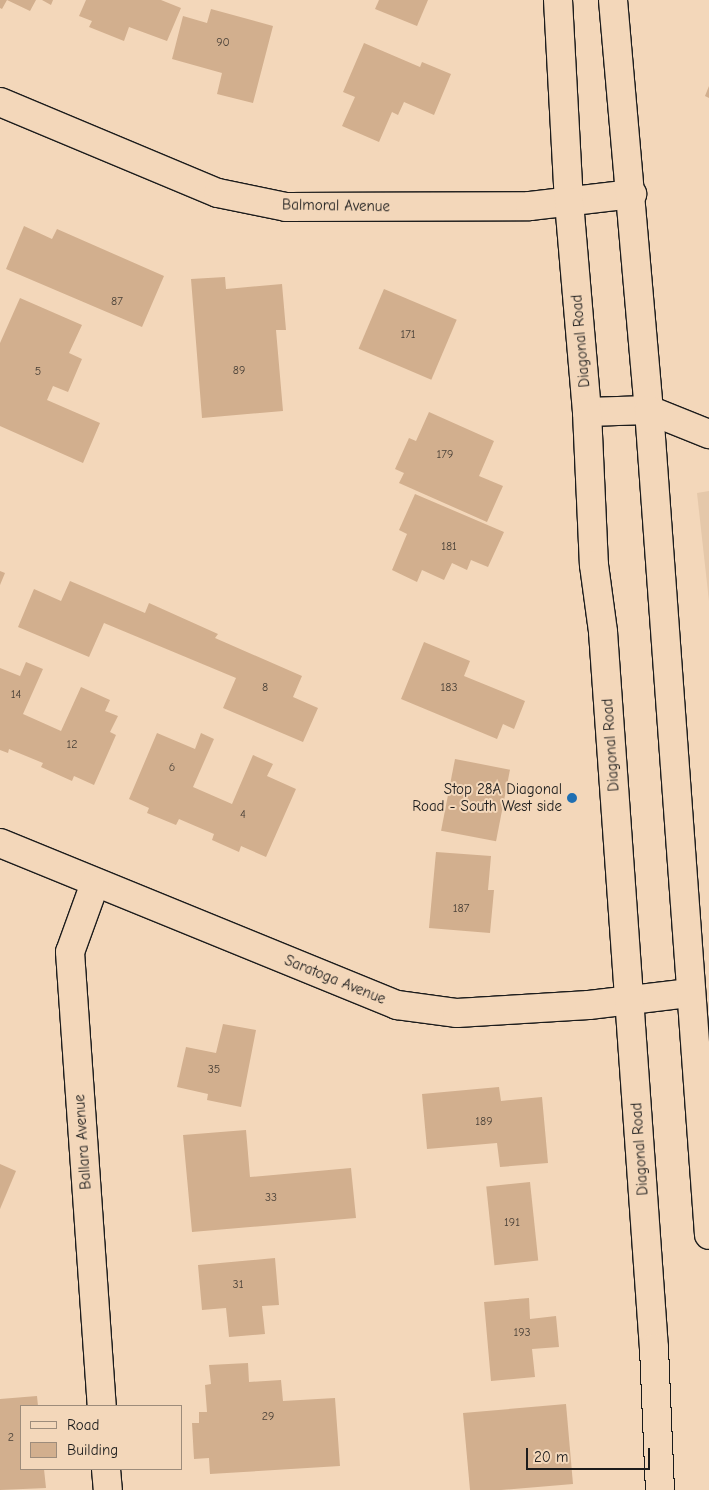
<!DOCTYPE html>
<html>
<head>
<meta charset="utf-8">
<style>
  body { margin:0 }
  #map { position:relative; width:709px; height:1490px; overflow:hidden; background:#f3d7ba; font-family:"Comic Neue",sans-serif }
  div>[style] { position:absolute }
  .built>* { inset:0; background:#e5c8aa }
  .building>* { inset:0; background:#d2af8e; transform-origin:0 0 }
  .roads { filter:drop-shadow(1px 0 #1c1c1c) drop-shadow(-1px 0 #1c1c1c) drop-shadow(0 1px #1c1c1c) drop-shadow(0 -1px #1c1c1c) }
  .street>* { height:28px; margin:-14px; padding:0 14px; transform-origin:14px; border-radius:14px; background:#f3d7ba }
  .secondary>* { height:28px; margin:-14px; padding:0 14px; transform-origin:14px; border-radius:14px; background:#f3d7ba }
  .dots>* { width:14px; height:14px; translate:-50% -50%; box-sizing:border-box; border:2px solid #f3d7ba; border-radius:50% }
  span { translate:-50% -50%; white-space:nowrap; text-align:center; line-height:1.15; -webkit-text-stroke:4px #f3d7ba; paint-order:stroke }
  .number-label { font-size:12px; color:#4a4138 }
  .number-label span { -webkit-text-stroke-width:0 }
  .street-label { font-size:15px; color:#1c1c1c }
  .poi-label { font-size:15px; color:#1c1c1c }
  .right { translate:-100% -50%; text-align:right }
  .legend { position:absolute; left:20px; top:1405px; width:162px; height:65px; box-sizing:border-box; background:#f3d7ba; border:1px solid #9d8c7b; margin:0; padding:6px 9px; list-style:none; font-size:15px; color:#1c1c1c }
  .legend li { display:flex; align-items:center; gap:10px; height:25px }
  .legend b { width:25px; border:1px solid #9d8c7b }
  .scale { position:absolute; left:526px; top:1448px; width:124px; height:22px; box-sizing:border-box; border:2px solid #1c1c1c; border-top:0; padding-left:6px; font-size:15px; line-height:18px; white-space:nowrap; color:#1c1c1c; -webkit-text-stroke:4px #f3d7ba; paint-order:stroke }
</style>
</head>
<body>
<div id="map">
  <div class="built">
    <div style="clip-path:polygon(709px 491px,709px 601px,697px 493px)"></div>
  </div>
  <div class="building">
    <div style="clip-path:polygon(0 0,36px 0,30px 11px,7px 0,2px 9px,0 8px)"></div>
    <div style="clip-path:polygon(42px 0,53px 0,51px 5px)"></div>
    <div style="clip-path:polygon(86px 0,161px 0,181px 8px,167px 41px,129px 27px,124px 41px,89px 27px,92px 21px,79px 16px)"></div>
    <div style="clip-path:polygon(379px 0,428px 0,417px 26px,375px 9px)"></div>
    <div style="clip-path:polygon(211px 9px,273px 26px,253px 103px,217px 94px,222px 73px,172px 59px,183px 16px,207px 23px)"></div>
    <div style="clip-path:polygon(364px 43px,420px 67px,422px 62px,451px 74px,434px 115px,404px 102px,398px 115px,392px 112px,379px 142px,342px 126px,355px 97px,343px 92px)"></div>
    <div style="clip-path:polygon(709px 86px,709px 98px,705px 96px)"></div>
    <div style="clip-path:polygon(24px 226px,52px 239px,57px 229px,164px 276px,142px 327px,6px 269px)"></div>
    <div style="clip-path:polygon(225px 277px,226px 289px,282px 284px,286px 330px,276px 330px,283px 411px,202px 418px,191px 279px)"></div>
    <div style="left:384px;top:289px;width:79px;height:65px;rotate:23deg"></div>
    <div style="clip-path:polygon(20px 298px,82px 325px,69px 353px,82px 359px,68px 392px,53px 386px,47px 400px,100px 423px,83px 463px,0 426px,0 343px)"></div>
    <div style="clip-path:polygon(429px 412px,494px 441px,479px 476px,503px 486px,487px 522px,399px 483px,404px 473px,395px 469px,409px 438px,416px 441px)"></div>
    <div style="clip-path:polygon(415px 494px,504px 532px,488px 567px,471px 560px,467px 570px,452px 563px,444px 580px,422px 570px,417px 582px,392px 570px,407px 534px,399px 530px)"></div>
    <div style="clip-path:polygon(0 571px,5px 573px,0 585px)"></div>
    <div style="clip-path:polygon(70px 581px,145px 613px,149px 603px,218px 634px,215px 638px,302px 676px,293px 697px,318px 708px,303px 742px,223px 708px,236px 678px,104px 623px,89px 657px,18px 627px,34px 589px,61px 601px)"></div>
    <div style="clip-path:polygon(424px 642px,470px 661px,464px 676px,525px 701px,514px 729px,503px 724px,497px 739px,401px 699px)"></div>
    <div style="clip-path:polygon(26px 662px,43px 669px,23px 714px,61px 731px,81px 687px,110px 700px,105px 711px,118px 716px,110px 732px,116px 735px,94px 785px,74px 776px,72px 781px,41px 767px,43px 763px,9px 749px,8px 753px,0 750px,0 668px,20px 676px)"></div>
    <div style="clip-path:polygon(157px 733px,195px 749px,201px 733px,214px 739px,193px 787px,232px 804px,253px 755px,273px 764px,267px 776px,296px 789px,266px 857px,241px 846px,239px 852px,212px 840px,214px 834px,179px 819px,176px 825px,147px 813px,149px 808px,129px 799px)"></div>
    <div style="left:455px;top:759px;width:56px;height:73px;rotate:11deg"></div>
    <div style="clip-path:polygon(436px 852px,491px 856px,488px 890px,494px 890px,490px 933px,429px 928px)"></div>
    <div style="clip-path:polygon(223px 1024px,256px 1030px,241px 1107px,207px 1100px,208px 1094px,177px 1087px,186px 1047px,216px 1053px)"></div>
    <div style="clip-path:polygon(499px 1087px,501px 1101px,542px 1097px,548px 1163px,500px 1167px,497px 1143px,427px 1149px,422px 1094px)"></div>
    <div style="clip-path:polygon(246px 1130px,250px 1177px,351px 1168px,356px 1218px,192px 1232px,183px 1135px)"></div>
    <div style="clip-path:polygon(0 1164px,16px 1171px,0 1209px)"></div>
    <div style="left:530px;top:1182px;width:79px;height:44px;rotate:84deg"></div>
    <div style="clip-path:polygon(275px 1258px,279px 1305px,262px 1306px,265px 1334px,229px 1337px,226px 1308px,202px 1310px,198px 1265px)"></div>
    <div style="clip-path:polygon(529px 1298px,530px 1319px,556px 1316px,559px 1347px,532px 1349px,535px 1377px,491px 1381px,484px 1302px)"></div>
    <div style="clip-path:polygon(248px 1363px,249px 1382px,281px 1380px,283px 1401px,335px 1398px,340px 1466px,210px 1474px,209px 1458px,194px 1459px,192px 1423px,199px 1423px,199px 1412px,207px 1412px,205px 1385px,211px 1384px,209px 1365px)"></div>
    <div style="clip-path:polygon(37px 1396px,38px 1406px,21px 1406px,21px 1469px,44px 1469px,46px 1488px,0 1490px,0 1399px)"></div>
    <div style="clip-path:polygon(566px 1404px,573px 1484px,501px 1490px,470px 1490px,463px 1413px)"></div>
  </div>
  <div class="roads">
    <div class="street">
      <div style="left:0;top:102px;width:236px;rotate:22.7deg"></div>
      <div style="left:218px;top:193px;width:69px;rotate:11.6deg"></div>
      <div style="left:286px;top:207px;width:244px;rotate:-0.2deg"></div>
      <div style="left:530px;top:206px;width:103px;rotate:-6.7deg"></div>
      <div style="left:587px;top:412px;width:62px;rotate:-1.8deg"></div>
      <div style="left:649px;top:410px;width:65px;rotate:21.8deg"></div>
      <div style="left:0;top:843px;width:429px;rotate:22.2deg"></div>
      <div style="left:397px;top:1005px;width:61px;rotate:7.6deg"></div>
      <div style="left:457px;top:1013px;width:132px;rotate:-3.5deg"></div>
      <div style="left:589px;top:1005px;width:102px;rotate:-6.8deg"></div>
      <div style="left:95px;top:883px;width:73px;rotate:109.9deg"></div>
      <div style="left:70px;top:952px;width:455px;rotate:86deg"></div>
      <div style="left:106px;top:1469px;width:21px;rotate:85deg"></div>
    </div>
    <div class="secondary">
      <div style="left:558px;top:0;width:202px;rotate:86.9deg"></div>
      <div style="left:569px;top:202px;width:211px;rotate:85.1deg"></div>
      <div style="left:587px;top:412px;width:153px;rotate:87.4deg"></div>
      <div style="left:594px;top:565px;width:68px;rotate:82.3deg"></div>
      <div style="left:603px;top:632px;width:718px;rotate:85.93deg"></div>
      <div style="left:654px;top:1348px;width:142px;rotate:87.6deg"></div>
      <div style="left:613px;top:0;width:412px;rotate:85deg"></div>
      <div style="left:649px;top:410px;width:827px;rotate:85.84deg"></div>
    </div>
  </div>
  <div class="dots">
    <div style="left:572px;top:798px;background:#1f6fb2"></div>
  </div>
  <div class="number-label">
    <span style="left:223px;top:43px">90</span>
    <span style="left:117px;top:302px">87</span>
    <span style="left:408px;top:335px">171</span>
    <span style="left:239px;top:371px">89</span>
    <span style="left:38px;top:372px">5</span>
    <span style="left:445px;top:455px">179</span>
    <span style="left:449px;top:547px">181</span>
    <span style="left:265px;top:688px">8</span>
    <span style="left:449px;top:688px">183</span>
    <span style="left:16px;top:695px">14</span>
    <span style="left:72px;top:745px">12</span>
    <span style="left:172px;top:768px">6</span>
    <span style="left:243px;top:815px">4</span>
    <span style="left:461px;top:909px">187</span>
    <span style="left:214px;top:1070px">35</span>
    <span style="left:484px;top:1122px">189</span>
    <span style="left:271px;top:1198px">33</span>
    <span style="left:512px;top:1223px">191</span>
    <span style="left:238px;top:1285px">31</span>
    <span style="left:522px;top:1333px">193</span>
    <span style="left:268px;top:1417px">29</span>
    <span style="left:11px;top:1438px">2</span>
  </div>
  <div class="street-label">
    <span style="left:336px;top:206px;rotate:1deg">Balmoral Avenue</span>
    <span style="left:581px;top:341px;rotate:-95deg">Diagonal Road</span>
    <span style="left:611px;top:745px;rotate:-94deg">Diagonal Road</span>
    <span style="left:335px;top:980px;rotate:22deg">Saratoga Avenue</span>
    <span style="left:83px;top:1142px;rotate:-94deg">Ballara Avenue</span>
    <span style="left:640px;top:1149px;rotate:-94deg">Diagonal Road</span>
  </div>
  <div class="poi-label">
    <span class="right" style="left:562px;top:798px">Stop 28A Diagonal<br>Road - South West side</span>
  </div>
  <ul class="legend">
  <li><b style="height:6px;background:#f3d7ba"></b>Road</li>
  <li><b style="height:14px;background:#d2af8e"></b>Building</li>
  </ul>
  <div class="scale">20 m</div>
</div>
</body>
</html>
